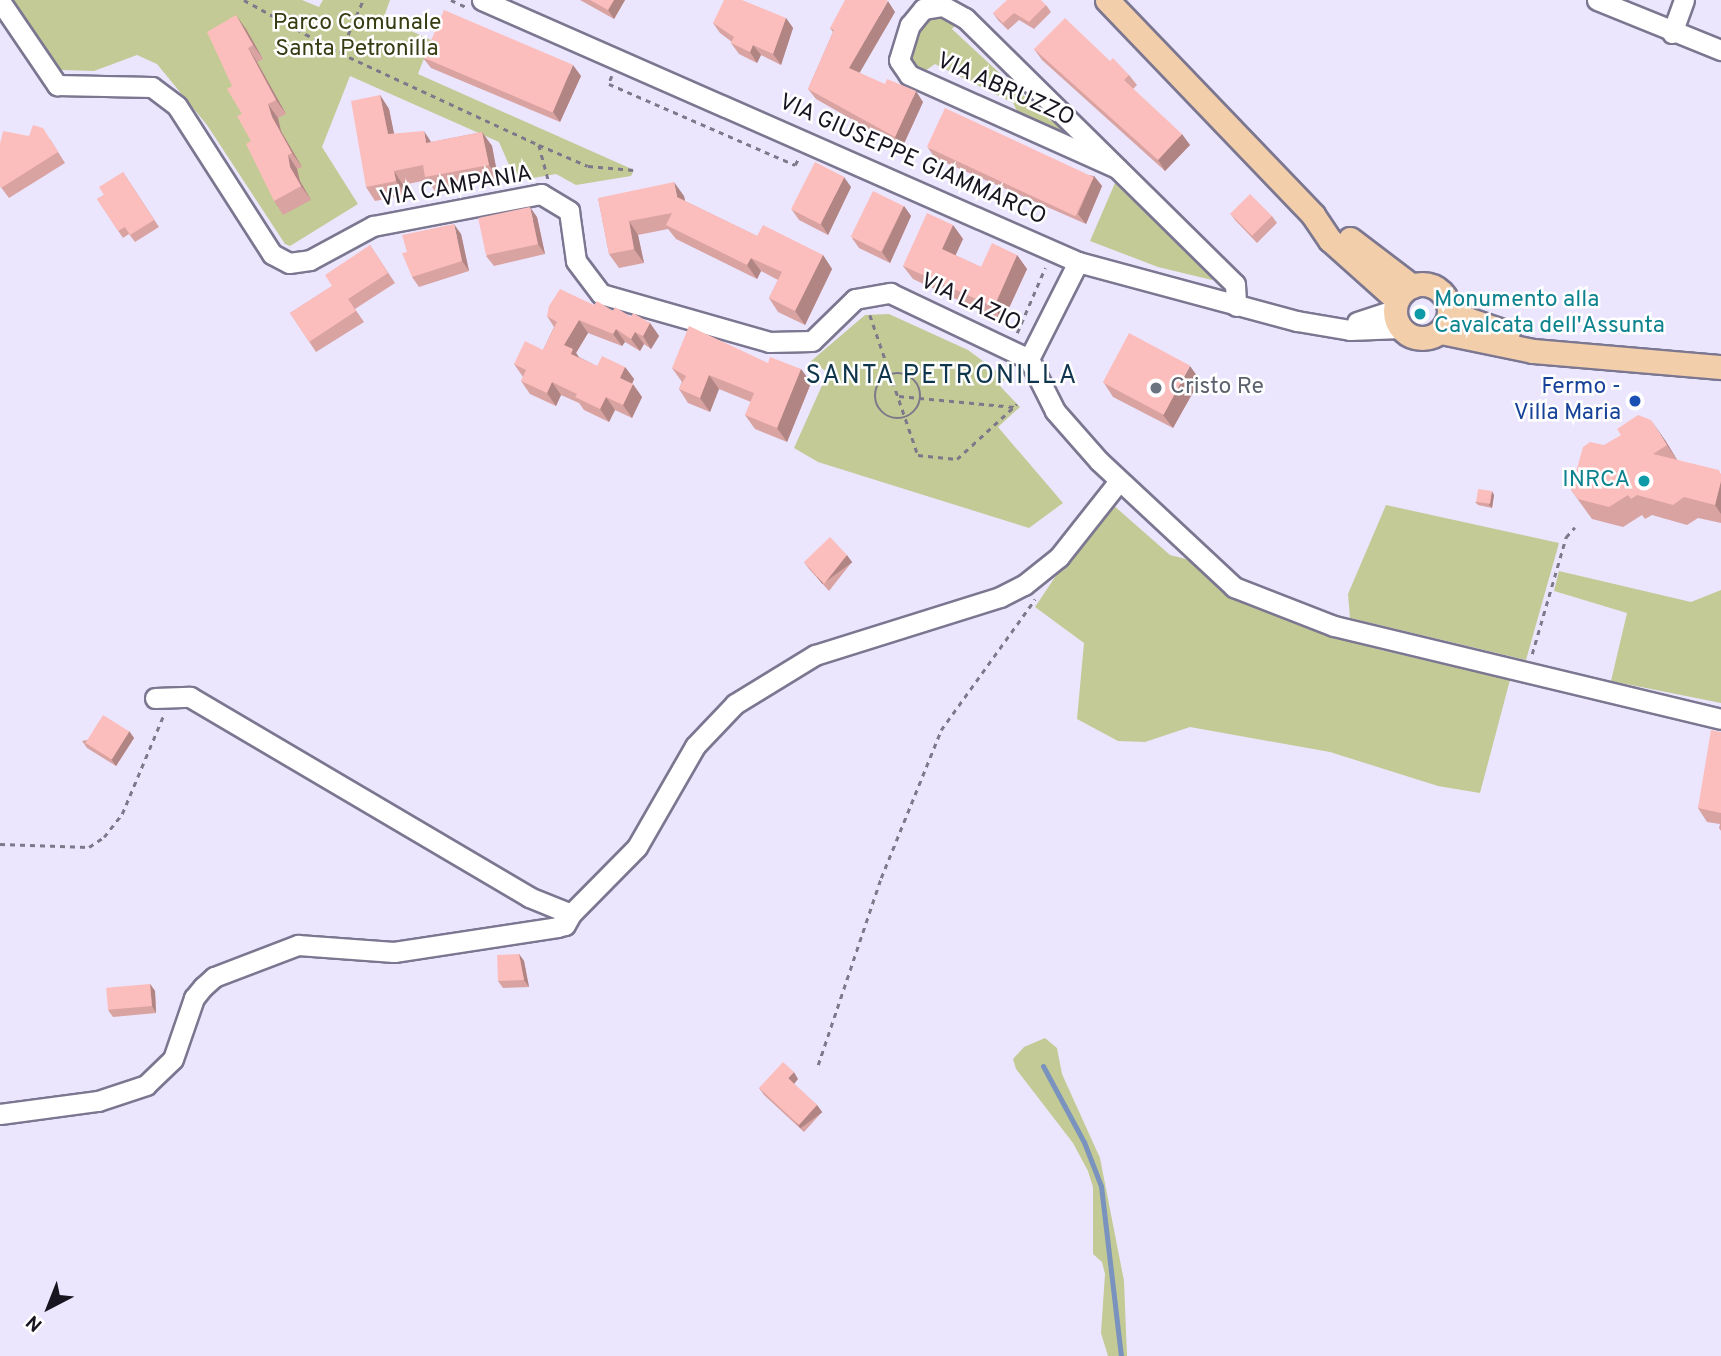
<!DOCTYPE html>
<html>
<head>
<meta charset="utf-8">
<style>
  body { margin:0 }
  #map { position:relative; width:1721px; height:1356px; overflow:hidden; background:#ebe6fe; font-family:Overpass,sans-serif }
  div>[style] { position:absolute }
  .green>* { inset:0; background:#c3ca95 }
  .stream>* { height:5px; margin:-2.5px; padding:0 2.5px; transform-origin:2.5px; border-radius:2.5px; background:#7992be }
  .path>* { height:2.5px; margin-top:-1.25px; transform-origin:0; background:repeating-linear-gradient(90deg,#7c798a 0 5px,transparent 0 10px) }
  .path>.ring { margin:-1.25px; padding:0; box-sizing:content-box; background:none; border:2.5px solid #7c798a; border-radius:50% }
  .roads { filter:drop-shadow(2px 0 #7c7791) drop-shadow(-2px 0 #7c7791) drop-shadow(0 2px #7c7791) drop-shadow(0 -2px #7c7791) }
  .minor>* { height:19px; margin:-9.5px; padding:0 9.5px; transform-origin:9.5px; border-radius:9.5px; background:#fff }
  .major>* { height:23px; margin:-11.5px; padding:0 11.5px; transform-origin:11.5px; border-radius:11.5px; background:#f2ceaa }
  .major>.ring { margin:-11.5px; padding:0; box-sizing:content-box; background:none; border:23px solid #f2ceaa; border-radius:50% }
  .wall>* { inset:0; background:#d9a3a2 }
  .shaded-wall>* { inset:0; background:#b08584; transform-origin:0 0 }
  .building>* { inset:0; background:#fcbebc; transform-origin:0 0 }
  .dots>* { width:19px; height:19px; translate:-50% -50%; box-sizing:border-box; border:4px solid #fff; border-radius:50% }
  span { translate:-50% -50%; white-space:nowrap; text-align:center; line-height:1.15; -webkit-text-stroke:5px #fff; paint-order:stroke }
  .park-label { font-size:23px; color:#383c13 }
  .street-label { font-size:23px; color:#181520 }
  .culture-label { font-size:23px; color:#0d838f }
  .left { translate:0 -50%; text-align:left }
  .right { translate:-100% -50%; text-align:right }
  .worship-label { font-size:23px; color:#5b616d }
  .transit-label { font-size:23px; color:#164399 }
  .quarter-label { font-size:26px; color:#0f354c; letter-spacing:2px }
  .north { position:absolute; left:14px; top:1272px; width:70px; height:70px; -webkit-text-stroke:5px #fff; paint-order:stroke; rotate:222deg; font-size:19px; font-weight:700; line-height:28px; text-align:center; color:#181520 }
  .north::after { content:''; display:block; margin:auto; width:24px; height:32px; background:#181520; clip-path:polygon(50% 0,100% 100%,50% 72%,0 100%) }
</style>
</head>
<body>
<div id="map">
  <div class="green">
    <div style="clip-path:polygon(9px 0,302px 0,319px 7px,323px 0,390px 0,385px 14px,400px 26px,431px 40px,418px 74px,634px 170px,631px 176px,576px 185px,556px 174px,516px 181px,499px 142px,350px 76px,322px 147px,358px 204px,290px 246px,285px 244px,207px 125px,157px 64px,137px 55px,94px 71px,62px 70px,54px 66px)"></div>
    <div style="clip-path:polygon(935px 12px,957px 23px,952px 29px,1051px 121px,1059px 118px,1097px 154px,1022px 121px,1013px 103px,935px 64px,922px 73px,917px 71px,906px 56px,915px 26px)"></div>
    <div style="clip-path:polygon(1115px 183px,1212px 278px,1212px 280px,1158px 267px,1090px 241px)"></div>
    <div style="clip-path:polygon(889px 314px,968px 350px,1006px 378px,1000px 386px,1020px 407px,998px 427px,1063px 503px,1029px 528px,818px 462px,794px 448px,828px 372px,810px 362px,865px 315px)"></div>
    <div style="clip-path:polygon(1112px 504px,1170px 555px,1186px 559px,1231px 591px,1293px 623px,1377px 649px,1510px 680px,1480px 793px,1438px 786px,1330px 752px,1190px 727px,1145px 742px,1118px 741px,1077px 719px,1084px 643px,1035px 607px,1102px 507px)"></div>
    <div style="clip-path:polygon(1386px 505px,1559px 543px,1526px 660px,1350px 618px,1348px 594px)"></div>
    <div style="clip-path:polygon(1559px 571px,1691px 602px,1721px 590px,1721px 703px,1611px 681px,1627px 613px,1554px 591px)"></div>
    <div style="clip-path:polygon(1045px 1038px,1057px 1048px,1062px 1074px,1100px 1158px,1124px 1281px,1127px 1356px,1108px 1356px,1101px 1333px,1105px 1274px,1102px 1262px,1093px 1254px,1093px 1187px,1088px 1171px,1073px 1143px,1016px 1069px,1013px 1059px,1024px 1047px)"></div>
  </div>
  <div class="stream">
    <div style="left:1043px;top:1066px;width:86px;rotate:61.7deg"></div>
    <div style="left:1084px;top:1142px;width:47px;rotate:68.9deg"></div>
    <div style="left:1101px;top:1186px;width:171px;rotate:83.3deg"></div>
  </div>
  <div class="path">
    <div style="left:244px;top:0;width:110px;rotate:28.9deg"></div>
    <div style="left:340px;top:53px;width:219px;rotate:24.8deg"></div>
    <div style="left:539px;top:145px;width:53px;rotate:23.2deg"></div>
    <div style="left:588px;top:166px;width:46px;rotate:5deg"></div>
    <div style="left:451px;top:0;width:17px;rotate:25deg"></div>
    <div style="left:340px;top:53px;width:58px;rotate:-66.5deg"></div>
    <div style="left:612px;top:76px;width:9px;rotate:111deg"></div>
    <div style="left:609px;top:84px;width:203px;rotate:23.5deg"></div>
    <div style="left:795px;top:165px;width:7px;rotate:-63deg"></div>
    <div style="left:539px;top:145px;width:35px;rotate:75deg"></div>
    <div style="left:870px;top:315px;width:148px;rotate:71.1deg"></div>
    <div style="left:918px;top:455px;width:39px;rotate:6deg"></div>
    <div style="left:957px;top:459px;width:81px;rotate:-42.5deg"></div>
    <div style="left:1017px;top:333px;width:71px;rotate:-66.7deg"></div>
    <div class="ring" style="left:875px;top:373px;width:43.5px;height:43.5px"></div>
    <div style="left:899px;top:396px;width:116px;rotate:5.5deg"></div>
    <div style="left:1532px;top:654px;width:122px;rotate:-73.8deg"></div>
    <div style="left:1566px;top:537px;width:13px;rotate:-48deg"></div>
    <div style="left:0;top:844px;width:89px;rotate:1.9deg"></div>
    <div style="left:89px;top:847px;width:18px;rotate:-34deg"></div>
    <div style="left:104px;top:837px;width:29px;rotate:-52deg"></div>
    <div style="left:122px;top:814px;width:108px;rotate:-67.2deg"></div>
    <div style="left:818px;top:1065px;width:197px;rotate:-71.4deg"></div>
    <div style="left:881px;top:878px;width:160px;rotate:-67.9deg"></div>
    <div style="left:941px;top:730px;width:161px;rotate:-54.3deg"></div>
  </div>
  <div class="roads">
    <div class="minor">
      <div style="left:482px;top:0;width:651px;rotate:23.73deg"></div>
      <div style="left:1078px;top:262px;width:227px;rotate:15.1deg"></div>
      <div style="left:1297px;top:321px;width:54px;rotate:9.6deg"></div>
      <div style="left:1350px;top:330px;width:51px;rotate:-2.2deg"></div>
      <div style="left:1597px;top:0;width:134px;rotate:22deg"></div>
      <div style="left:0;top:1px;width:102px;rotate:55.8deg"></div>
      <div style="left:57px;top:85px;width:95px;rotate:1.2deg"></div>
      <div style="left:152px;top:87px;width:31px;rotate:37deg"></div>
      <div style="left:177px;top:106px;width:176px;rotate:57.3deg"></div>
      <div style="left:272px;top:254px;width:19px;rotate:28deg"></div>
      <div style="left:289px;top:263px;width:21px;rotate:-8deg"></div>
      <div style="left:310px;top:260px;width:72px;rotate:-28.4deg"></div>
      <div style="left:373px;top:226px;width:171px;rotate:-10.8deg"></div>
      <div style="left:541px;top:194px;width:33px;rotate:31deg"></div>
      <div style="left:569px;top:211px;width:50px;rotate:82deg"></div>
      <div style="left:576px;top:261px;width:41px;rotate:52.9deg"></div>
      <div style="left:601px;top:294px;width:175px;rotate:15.9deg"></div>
      <div style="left:769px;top:342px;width:43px;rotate:-1.3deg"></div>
      <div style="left:812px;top:341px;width:60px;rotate:-44.3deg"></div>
      <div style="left:855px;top:299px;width:36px;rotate:-10deg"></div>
      <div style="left:890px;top:293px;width:154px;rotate:25.4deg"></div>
      <div style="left:1672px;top:33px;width:35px;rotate:-70deg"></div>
      <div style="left:1117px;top:168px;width:228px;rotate:-155.9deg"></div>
      <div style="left:909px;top:75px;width:18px;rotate:-124deg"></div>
      <div style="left:899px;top:60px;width:37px;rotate:-73deg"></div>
      <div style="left:910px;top:25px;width:21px;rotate:-51deg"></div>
      <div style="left:923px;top:9px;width:20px;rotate:-9deg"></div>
      <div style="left:943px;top:6px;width:25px;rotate:29deg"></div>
      <div style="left:965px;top:18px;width:379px;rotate:44.6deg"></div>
      <div style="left:1235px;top:284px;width:22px;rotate:87deg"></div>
      <div style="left:1078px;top:262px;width:109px;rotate:116.8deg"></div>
      <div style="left:1029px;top:359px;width:58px;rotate:63.4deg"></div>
      <div style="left:1055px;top:411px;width:67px;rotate:48.7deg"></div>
      <div style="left:1099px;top:461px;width:185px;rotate:43deg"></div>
      <div style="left:1234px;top:587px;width:107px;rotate:21.3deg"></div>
      <div style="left:1334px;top:626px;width:398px;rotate:13.5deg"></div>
      <div style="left:1357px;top:322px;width:40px;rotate:-18deg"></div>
      <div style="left:155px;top:698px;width:35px;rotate:-2deg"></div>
      <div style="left:190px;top:697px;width:394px;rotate:30.5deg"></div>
      <div style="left:529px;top:897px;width:45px;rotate:22deg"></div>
      <div style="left:571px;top:914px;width:94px;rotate:-45.4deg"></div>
      <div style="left:637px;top:847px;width:116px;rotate:-60.1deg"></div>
      <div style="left:695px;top:746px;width:58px;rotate:-46.4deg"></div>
      <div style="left:735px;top:704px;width:94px;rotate:-31.5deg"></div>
      <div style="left:815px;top:655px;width:194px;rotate:-17.4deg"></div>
      <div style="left:1000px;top:597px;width:27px;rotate:-27deg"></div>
      <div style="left:1024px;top:585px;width:45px;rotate:-38.7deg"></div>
      <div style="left:1059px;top:557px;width:97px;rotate:-51.7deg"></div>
      <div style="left:0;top:1114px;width:99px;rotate:-7.6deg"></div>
      <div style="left:98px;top:1101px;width:51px;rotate:-18.4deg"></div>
      <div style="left:146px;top:1085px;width:37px;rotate:-44deg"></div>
      <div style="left:173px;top:1059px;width:65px;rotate:-71deg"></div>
      <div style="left:194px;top:998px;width:14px;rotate:-51deg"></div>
      <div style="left:203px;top:987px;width:15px;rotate:-42deg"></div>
      <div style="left:214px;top:977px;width:90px;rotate:-20.9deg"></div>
      <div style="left:298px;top:945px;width:96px;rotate:4.2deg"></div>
      <div style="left:394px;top:952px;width:165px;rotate:-8.7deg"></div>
      <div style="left:557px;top:927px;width:8px;rotate:-14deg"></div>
      <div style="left:565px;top:925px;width:13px;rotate:-61deg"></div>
    </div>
    <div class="major">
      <div style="left:1107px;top:0;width:298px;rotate:46.2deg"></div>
      <div style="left:1313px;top:215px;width:30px;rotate:56deg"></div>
      <div style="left:1330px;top:240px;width:90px;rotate:41.8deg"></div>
      <div style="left:1350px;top:239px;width:78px;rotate:37.2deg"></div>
      <div class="ring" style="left:1395px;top:284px;width:31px;height:31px"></div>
      <div style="left:1450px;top:313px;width:61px;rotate:19deg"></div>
      <div style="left:1441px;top:332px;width:94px;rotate:11.7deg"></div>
      <div style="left:1533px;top:351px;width:189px;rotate:4.9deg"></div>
    </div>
  </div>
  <div class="wall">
    <div style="clip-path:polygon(580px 0,625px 0,614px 19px)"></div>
    <div style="clip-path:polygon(1046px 5px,1051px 12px,1034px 29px,1019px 20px,1008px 30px,998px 20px,993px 13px)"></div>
    <div style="clip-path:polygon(895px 12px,859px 73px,923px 102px,902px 148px,816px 99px,808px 89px,833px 32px,830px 28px)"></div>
    <div style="clip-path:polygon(786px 18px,793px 28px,781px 65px,761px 55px,757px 63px,739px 54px,731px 43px,732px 42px,720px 33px,713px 23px)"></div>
    <div style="clip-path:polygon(246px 29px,263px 59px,257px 62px,286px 114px,278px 118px,281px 131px,302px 167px,297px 169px,300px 181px,311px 200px,283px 215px,274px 201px,232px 86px)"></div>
    <div style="clip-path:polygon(1034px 49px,1110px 61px,1129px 75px,1137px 85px,1133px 89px,1190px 145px,1165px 171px,1042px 60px)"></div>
    <div style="clip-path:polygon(423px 58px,581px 76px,560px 122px,431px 68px)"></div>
    <div style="clip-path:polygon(380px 95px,389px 109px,394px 134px,431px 142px,482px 132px,492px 146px,498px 178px,435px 191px,427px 180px,403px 185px,406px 195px,375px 201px,366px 187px)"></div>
    <div style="clip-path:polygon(50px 139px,65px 163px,9px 198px,0 186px)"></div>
    <div style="clip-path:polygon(928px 148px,1094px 176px,1102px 186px,1086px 224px,935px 158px)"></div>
    <div style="clip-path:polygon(123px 172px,159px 227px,135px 242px,129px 234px,123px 238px,97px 199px,104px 195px)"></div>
    <div style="clip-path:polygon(851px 187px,828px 235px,799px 220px,792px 210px)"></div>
    <div style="clip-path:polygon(684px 196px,685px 201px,757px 236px,823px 255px,832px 269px,805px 325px,778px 312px,769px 298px,778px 280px,761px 271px,757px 279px,676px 239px,668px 229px,638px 235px,644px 263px,619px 268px,609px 254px,598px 198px)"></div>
    <div style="clip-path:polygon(904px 206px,911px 216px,890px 263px,859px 248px,852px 238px)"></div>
    <div style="clip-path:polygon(1230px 213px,1272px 216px,1277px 223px,1257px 243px,1235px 220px)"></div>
    <div style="clip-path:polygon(537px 217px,545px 254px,494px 266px,486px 256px)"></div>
    <div style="clip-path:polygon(953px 225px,963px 239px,955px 255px,981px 267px,1017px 255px,1027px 269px,1003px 321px,913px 279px,903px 266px)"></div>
    <div style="clip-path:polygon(461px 234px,469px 271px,419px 287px,412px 277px)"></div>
    <div style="clip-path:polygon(370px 245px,395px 283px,355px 309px,364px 322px,316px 352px,290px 313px,332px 286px)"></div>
    <div style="clip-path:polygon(594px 305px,650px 323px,659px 336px,651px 349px,644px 344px,640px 351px,625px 342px,622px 346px,588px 333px,576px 353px,579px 357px,597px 366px,625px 367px,634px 379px,632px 384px,642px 397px,632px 418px,615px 410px,609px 422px,584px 410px,579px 403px,561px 395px,556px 406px,530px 394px,521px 381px,523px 377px,514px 364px,543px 350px,554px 327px,547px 316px)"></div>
    <div style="clip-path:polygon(768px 363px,801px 369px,811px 383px,787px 442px,755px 429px,745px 415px,751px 402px,719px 389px,710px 412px,688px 403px,679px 389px,682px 382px,672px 368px)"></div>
    <div style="clip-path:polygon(1200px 380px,1173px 428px,1113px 397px,1104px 383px)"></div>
    <div style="clip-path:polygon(1665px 440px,1677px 460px,1721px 474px,1721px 523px,1698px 518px,1687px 525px,1652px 515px,1645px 519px,1642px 515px,1623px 527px,1592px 519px,1571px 490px,1604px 445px)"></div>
    <div style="clip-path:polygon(1494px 495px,1492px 508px,1478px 505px,1475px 502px)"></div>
    <div style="clip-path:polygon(804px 562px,852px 562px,829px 591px,809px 569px)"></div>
    <div style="clip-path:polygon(129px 731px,134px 738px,116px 766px,87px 748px,82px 741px)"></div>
    <div style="clip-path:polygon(1721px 732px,1721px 831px,1719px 828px,1720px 824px,1707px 822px,1698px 808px)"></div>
    <div style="clip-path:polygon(519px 954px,524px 961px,529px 987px,503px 988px,498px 981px)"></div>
    <div style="clip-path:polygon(150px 984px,155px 991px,156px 1013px,113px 1017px,108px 1010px)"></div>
    <div style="clip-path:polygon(798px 1079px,794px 1084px,817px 1105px,822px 1112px,804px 1132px,764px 1095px,759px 1088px)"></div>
  </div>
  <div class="shaded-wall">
    <div style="clip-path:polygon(614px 0,625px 0,614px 19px,608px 10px)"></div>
    <div style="clip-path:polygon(888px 1px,895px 12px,856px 79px,849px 68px)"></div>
    <div style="clip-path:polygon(236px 15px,246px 29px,263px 59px,253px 45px)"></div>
    <div style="clip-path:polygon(786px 18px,793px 28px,781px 65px,773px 54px)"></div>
    <div style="clip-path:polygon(753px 45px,761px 55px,757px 63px,750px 52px)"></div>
    <div style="clip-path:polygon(248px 48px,257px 62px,286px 114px,276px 100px)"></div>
    <div style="clip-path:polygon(573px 65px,581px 76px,560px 122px,553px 112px)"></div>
    <div style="clip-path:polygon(916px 91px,923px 102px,902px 148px,895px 137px)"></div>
    <div style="clip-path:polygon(380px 95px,389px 109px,397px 148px,388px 134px)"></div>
    <div style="clip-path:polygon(268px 104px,278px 118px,281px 131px,302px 167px,292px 153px,272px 117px)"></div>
    <div style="clip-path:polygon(424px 131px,433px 145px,426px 143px)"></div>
    <div style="clip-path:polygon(482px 132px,492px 146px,498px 178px,489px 165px)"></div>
    <div style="clip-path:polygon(1182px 134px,1190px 145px,1165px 171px,1158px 160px)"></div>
    <div style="clip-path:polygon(288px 155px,297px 169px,300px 181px,311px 200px,301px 186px,290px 167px)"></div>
    <div style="clip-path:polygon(394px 171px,403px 185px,406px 195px,396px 181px)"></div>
    <div style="clip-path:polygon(1094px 176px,1102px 186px,1086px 224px,1078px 214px)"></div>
    <div style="clip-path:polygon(844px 177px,851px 187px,828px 235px,821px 224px)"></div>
    <div style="clip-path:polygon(674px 182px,684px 196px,687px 211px,677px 197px)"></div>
    <div style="clip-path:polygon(904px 206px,911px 216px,890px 263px,882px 252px)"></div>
    <div style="clip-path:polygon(530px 207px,537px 217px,545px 254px,538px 244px)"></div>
    <div style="clip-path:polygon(629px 221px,638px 235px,644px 263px,634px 249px)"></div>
    <div style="clip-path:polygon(454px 224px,461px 234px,469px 271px,462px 261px)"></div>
    <div style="clip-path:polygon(953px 225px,963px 239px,952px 263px,942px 249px)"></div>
    <div style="clip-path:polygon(823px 255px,832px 269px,805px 325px,795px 311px)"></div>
    <div style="clip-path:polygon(1017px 255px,1027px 269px,1003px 321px,994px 307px)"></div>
    <div style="clip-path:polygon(751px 258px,761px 271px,757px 279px,747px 265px)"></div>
    <div style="clip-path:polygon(579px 320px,588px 333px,576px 353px,582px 362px,573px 357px,564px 345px)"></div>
    <div style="clip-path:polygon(650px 323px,659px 336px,651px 349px,643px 336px)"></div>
    <div style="clip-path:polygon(616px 329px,625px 342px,622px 346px,613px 334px)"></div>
    <div style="clip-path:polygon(635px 332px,644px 344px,640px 351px,631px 339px)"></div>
    <div style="clip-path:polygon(1190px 366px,1200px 380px,1173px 428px,1163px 415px)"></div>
    <div style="clip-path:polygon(625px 367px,634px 379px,629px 391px,620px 378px)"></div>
    <div style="clip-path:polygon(801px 369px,811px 383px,787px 442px,777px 428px)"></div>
    <div style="clip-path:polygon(709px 375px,719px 389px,710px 412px,700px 398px)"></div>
    <div style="clip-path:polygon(552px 382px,561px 395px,556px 406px,547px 393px)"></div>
    <div style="clip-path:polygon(633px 384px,642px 397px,632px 418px,623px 405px)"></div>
    <div style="clip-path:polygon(606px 397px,615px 410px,609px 422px,600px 409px)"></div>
    <div style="clip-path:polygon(1651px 420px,1665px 440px,1681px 466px,1667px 445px)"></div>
    <div style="clip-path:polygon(1721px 481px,1721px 514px,1715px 505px)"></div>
    <div style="clip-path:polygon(1492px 491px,1494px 495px,1492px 508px,1489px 505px)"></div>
    <div style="left:847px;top:555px;width:9px;height:37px;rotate:54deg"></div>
    <div style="clip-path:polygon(129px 731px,134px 738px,116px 766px,111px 759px)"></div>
    <div style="clip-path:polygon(519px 954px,524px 961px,529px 987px,524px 980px)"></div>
    <div style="clip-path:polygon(150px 984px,155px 991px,156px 1013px,152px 1006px)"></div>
    <div style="clip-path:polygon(794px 1072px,798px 1079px,793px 1085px,788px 1078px)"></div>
    <div style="left:817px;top:1105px;width:9px;height:27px;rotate:54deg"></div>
  </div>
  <div class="building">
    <div style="clip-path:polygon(590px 0,614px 0,608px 10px)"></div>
    <div style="clip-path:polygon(724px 0,742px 0,786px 18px,773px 54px,753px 45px,750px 52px,731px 43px,734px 37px,713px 23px)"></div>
    <div style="clip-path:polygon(845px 0,886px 0,888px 1px,849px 68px,885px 84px,887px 79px,916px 91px,895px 137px,808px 89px,834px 30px,830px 28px)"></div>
    <div style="clip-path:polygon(1007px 0,1041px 0,1046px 5px,1029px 22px,1014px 13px,1003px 23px,993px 13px)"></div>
    <div style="left:444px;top:10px;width:140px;height:52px;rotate:23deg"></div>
    <div style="clip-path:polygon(236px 15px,253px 45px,248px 48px,276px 100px,268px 104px,272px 117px,292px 153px,288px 155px,290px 167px,301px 186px,274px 201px,246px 144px,251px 141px,237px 116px,242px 114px,227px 89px,232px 86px,207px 32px)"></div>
    <div style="clip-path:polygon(1065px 18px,1110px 61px,1113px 58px,1129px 75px,1124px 80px,1182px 134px,1158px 160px,1034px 49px)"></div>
    <div style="clip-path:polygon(380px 95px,388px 134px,424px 131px,426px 143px,482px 132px,489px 165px,425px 177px,423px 165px,394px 171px,396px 181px,366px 187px,351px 101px)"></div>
    <div style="left:945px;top:108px;width:164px;height:43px;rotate:25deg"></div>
    <div style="clip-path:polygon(33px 125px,43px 128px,58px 152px,1px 188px,0 186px,0 144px,3px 131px,29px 136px)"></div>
    <div style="left:815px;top:162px;width:33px;height:53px;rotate:27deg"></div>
    <div style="clip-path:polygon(123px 172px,154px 220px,130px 235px,125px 227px,118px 231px,97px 199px,104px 195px,99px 187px)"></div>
    <div style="clip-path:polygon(674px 182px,677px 197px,757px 236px,763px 225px,823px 255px,795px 311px,769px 298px,782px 272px,751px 258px,747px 265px,666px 225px,672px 213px,629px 221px,634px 249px,609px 254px,598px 198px)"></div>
    <div style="left:873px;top:191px;width:34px;height:51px;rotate:26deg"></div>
    <div style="left:1250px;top:194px;width:31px;height:28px;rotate:45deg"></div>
    <div style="left:530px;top:207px;width:38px;height:53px;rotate:78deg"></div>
    <div style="clip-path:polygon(927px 213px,953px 225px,942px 249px,981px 267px,992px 243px,1017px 255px,994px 307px,903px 266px)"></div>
    <div style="clip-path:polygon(454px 224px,462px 261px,412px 277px,402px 253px,407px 252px,402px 235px)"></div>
    <div style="clip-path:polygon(370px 245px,388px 273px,348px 299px,356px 311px,309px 342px,290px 313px,332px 286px,325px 275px)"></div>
    <div style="clip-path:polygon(560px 289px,594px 305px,597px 301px,613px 311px,615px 307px,631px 317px,633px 313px,650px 323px,643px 336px,635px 332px,631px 339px,616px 329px,613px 334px,579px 320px,564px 345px,573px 349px,571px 354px,597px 366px,602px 356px,625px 367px,620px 378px,633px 384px,623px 405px,606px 397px,600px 409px,575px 397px,577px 394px,552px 382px,547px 393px,521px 381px,526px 370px,514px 364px,525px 341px,543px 350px,557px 322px,547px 316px,549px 306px)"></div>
    <div style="clip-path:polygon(689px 326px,768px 363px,770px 357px,801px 369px,777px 428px,745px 415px,754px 393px,709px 375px,700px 398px,679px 389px,686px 376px,672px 368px)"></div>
    <div style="left:1129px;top:333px;width:69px;height:56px;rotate:28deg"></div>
    <div style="clip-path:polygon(1638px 415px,1651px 420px,1667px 445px,1653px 454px,1719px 470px,1721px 475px,1721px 481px,1715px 505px,1684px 497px,1673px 505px,1637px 495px,1631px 499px,1628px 495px,1609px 507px,1578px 499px,1571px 490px,1583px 447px,1590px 442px,1604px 445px,1621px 435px,1617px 429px)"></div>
    <div style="left:1478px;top:489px;width:14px;height:13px;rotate:8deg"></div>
    <div style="clip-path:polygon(830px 537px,847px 555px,824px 584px,804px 562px)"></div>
    <div style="left:103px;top:715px;width:31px;height:33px;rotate:32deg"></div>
    <div style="clip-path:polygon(1711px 730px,1721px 732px,1721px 813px,1698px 808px)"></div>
    <div style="clip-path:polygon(519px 954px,524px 980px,498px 981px,497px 955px)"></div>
    <div style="left:150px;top:984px;width:22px;height:44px;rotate:85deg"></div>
    <div style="clip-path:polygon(783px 1062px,794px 1072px,788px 1078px,817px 1105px,799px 1125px,759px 1088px)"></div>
  </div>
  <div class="dots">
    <div style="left:1420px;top:314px;background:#0f9aa8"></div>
    <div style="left:1156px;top:388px;background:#6b7280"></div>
    <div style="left:1635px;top:401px;background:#1a4fb4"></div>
    <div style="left:1644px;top:481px;background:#0f9aa8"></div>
  </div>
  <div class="park-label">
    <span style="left:357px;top:37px">Parco Comunale<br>Santa Petronilla</span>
  </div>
  <div class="street-label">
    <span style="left:1005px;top:91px;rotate:24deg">VIA ABRUZZO</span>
    <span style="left:912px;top:161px;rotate:24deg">VIA GIUSEPPE GIAMMARCO</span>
    <span style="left:456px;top:188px;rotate:-10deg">VIA CAMPANIA</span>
    <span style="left:970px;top:304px;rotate:25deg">VIA LAZIO</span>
  </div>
  <div class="culture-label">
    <span class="left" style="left:1434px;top:314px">Monumento alla<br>Cavalcata dell'Assunta</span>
    <span class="right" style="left:1630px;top:481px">INRCA</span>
  </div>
  <div class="worship-label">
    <span class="left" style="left:1170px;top:388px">Cristo Re</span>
  </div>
  <div class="transit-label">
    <span class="right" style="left:1621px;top:401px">Fermo -<br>Villa Maria</span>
  </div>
  <div class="quarter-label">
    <span style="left:942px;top:377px">SANTA PETRONILLA</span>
  </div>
  <div class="north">N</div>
</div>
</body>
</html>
